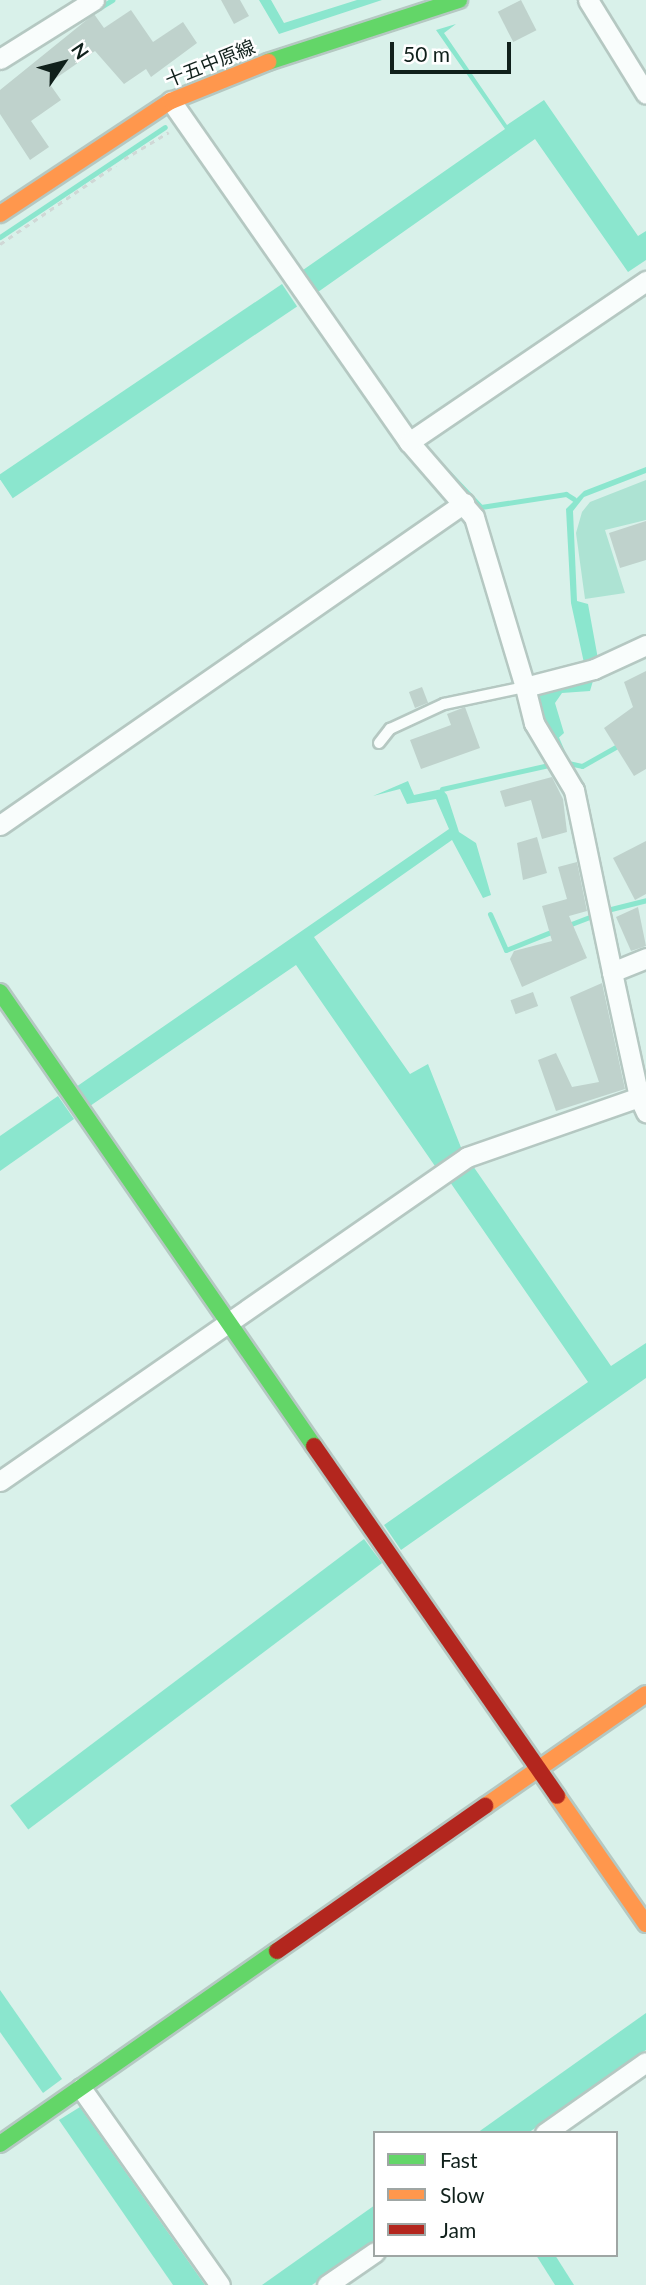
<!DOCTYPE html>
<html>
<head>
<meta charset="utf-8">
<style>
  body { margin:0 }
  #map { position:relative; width:646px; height:2285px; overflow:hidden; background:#d9f1ea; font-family:Lato,"Noto Sans JP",sans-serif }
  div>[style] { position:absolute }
  .green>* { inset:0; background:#ade3d3 }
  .water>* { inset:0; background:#8be6ce; transform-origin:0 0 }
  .stream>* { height:5px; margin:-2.5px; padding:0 2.5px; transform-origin:2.5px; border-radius:2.5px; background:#8be6ce }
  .building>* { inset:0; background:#bfd2cc; transform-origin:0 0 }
  .path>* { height:2.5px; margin-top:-1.25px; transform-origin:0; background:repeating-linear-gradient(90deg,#d0d8d6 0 5px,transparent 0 10px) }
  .roads { filter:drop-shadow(2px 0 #b5c8c2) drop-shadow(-2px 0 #b5c8c2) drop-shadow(0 2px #b5c8c2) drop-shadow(0 -2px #b5c8c2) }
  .lane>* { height:10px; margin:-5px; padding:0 5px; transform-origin:5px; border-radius:5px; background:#f9fdfc }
  .street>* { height:19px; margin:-9.5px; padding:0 9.5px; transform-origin:9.5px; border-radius:9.5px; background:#f9fdfc }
  .fast>* { height:16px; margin:-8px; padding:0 8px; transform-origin:8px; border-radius:8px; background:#63d668 }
  .slow>* { height:16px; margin:-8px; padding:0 8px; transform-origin:8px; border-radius:8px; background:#ff974d }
  .jam>* { height:16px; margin:-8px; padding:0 8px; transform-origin:8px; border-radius:8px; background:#b3261e }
  span { translate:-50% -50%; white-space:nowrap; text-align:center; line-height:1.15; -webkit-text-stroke:5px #fff; paint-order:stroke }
  .street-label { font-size:19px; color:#10201b }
  .legend { position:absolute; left:373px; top:2131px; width:245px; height:126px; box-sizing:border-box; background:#fff; border:2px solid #9fa6a4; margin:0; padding:9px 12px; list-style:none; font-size:21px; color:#10201b }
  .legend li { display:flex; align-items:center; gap:14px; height:35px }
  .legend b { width:35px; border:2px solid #9fa6a4 }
  .north { position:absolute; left:28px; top:28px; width:70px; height:70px; -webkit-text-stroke:5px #fff; paint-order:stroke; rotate:55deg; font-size:19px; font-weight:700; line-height:28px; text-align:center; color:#10201b }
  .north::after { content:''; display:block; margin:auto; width:24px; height:32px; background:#10201b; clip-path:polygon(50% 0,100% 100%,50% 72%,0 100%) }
  .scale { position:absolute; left:390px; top:42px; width:121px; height:32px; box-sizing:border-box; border:4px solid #10201b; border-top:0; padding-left:9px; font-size:21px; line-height:24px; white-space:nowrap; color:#10201b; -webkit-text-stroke:5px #fff; paint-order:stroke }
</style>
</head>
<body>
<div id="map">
  <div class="green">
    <div style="clip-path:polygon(646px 480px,646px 520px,605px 530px,625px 593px,585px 599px,576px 533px,582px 512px,590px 502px)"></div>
  </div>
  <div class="water">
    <div style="clip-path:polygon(259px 0,271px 0,284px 23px,357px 0,382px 0,279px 34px)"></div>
    <div style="clip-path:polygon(456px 24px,444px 33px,507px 125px,544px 100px,638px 236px,646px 231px,646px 260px,628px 272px,535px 139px,318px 292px,303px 270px,505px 129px,436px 30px)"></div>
    <div style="left:282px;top:284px;width:27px;height:343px;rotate:56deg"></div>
    <div style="clip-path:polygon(646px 467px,646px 473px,584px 497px,573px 511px,577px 601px,588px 604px,598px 659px,584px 663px,571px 603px,566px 509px,584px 491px)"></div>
    <div style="clip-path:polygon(595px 674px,590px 691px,562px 693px,555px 703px,564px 733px,554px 742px,531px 702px,538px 691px)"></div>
    <div style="clip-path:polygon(408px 781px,414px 795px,442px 789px,447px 795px,459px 832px,476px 843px,491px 895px,483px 898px,452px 840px,314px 937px,410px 1074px,428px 1064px,462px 1150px,437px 1169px,296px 965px,90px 1106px,76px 1087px,449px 829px,436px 799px,407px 804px,400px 789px,373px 796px)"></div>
    <div style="clip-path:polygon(58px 1096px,74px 1119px,0 1171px,0 1136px)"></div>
    <div style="clip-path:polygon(473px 1166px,611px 1366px,646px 1343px,646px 1378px,401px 1550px,384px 1525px,588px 1382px,450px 1182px)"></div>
    <div style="left:364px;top:1539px;width:30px;height:443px;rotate:53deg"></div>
    <div style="clip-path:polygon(0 1990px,62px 2079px,43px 2093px,0 2032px)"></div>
    <div style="clip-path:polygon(646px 2013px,646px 2050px,528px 2133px,477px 2133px)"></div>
    <div style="clip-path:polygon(80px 2107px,205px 2285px,173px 2285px,59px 2120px)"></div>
    <div style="clip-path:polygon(375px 2205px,375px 2241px,312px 2285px,262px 2285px)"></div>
    <div style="clip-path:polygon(536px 2255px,555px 2255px,574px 2285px,555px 2285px)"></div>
  </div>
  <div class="stream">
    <div style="left:79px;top:20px;width:39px;rotate:-31deg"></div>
    <div style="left:0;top:237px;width:198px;rotate:-33.7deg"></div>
    <div style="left:443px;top:467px;width:55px;rotate:46.5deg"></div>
    <div style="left:481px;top:507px;width:86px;rotate:-8.7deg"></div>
    <div style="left:566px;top:494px;width:9px;rotate:32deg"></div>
    <div style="left:555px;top:735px;width:21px;rotate:67deg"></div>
    <div style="left:568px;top:763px;width:14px;rotate:12deg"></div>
    <div style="left:582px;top:766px;width:45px;rotate:-29.4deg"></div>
    <div style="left:442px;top:789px;width:114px;rotate:-12.7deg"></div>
    <div style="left:611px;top:909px;width:36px;rotate:-14deg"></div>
    <div style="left:490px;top:914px;width:39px;rotate:66deg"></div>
    <div style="left:506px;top:950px;width:54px;rotate:-21.8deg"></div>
    <div style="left:566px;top:926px;width:28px;rotate:-21deg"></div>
  </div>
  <div class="building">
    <div style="clip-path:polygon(221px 0,240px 0,249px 16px,234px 24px)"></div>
    <div style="left:521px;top:0;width:34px;height:26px;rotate:63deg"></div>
    <div style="clip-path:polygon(131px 10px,153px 42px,183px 22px,197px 43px,151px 77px,146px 69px,124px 84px,95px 51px,49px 83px,61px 100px,31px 121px,49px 147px,30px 160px,0 114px,0 90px,94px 14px,104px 28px)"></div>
    <div style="clip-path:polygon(646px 521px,646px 560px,620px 568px,609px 533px)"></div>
    <div style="clip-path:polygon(646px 671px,646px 769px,634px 776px,604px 728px,633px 707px,624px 682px)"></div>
    <div style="left:422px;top:687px;width:17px;height:14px;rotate:69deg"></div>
    <div style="clip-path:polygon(465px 707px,480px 748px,421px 769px,410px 740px,451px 725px,447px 714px)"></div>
    <div style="clip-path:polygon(552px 777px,563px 799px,567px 832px,542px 839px,531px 800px,505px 807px,500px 791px)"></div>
    <div style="clip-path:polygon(537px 837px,547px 873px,523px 880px,517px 843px)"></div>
    <div style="clip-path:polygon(646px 841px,646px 894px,635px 900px,613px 858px)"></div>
    <div style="clip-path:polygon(577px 862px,587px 911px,569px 916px,587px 958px,522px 987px,510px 959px,514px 951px,552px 941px,542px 906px,567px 899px,558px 867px)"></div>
    <div style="clip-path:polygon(638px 907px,646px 946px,631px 951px,616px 917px)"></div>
    <div style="clip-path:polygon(602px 983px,625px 1089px,556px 1111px,538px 1060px,556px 1053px,572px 1087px,599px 1082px,570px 997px)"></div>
    <div style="left:533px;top:992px;width:15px;height:24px;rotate:70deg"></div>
  </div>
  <div class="path">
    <div style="left:124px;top:159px;width:52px;rotate:-31deg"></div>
    <div style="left:0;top:244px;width:140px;rotate:-34.3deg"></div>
  </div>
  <div class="roads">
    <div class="lane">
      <div style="left:379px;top:743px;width:18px;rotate:-52deg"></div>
      <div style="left:390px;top:729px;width:60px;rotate:-24.8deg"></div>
      <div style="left:444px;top:704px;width:83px;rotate:-11.9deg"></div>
    </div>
    <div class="street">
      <div style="left:588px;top:0;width:110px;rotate:58.3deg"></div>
      <div style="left:0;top:59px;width:111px;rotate:-32.1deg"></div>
      <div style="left:171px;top:101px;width:416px;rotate:55.1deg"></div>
      <div style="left:409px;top:442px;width:99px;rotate:49.1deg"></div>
      <div style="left:474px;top:517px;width:177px;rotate:73.3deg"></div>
      <div style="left:525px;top:687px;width:71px;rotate:-14.6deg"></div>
      <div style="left:594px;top:669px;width:57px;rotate:-24.8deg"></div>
      <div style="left:409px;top:442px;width:287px;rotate:-34.2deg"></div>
      <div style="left:525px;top:687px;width:37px;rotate:76deg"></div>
      <div style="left:534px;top:723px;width:78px;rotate:59.2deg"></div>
      <div style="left:574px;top:790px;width:186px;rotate:78.2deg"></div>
      <div style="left:0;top:825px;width:565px;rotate:-34.76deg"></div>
      <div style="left:639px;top:1097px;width:128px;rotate:-102.2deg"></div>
      <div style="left:612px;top:972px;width:37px;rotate:-22deg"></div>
      <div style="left:0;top:1481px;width:568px;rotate:-34.75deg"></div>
      <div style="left:467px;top:1157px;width:182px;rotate:-19.2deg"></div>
      <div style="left:639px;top:1097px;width:17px;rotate:65deg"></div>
      <div style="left:81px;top:2088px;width:241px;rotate:54.8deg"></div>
      <div style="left:545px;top:2133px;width:123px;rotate:-35.1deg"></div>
      <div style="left:327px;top:2285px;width:58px;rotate:-34.5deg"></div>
    </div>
    <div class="fast">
      <div style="left:268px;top:62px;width:201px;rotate:-18deg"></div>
      <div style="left:0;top:992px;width:552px;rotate:55.33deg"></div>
      <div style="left:0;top:2144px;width:338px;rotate:-34.9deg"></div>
    </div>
    <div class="slow">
      <div style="left:0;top:214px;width:205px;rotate:-33.5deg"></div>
      <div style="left:171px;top:101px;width:105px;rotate:-21.9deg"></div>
      <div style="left:557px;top:1796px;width:156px;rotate:55.2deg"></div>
      <div style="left:485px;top:1806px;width:196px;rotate:-34.8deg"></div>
    </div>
    <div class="jam">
      <div style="left:314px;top:1446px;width:426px;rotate:55.2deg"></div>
      <div style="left:277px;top:1951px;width:254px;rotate:-34.9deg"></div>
    </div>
  </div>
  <div class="street-label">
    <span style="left:210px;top:63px;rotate:-22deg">十五中原線</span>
  </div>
  <ul class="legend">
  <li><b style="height:9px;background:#63d668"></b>Fast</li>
  <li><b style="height:9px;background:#ff974d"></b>Slow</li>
  <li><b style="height:9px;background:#b3261e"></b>Jam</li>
  </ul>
  <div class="north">N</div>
  <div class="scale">50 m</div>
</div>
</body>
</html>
